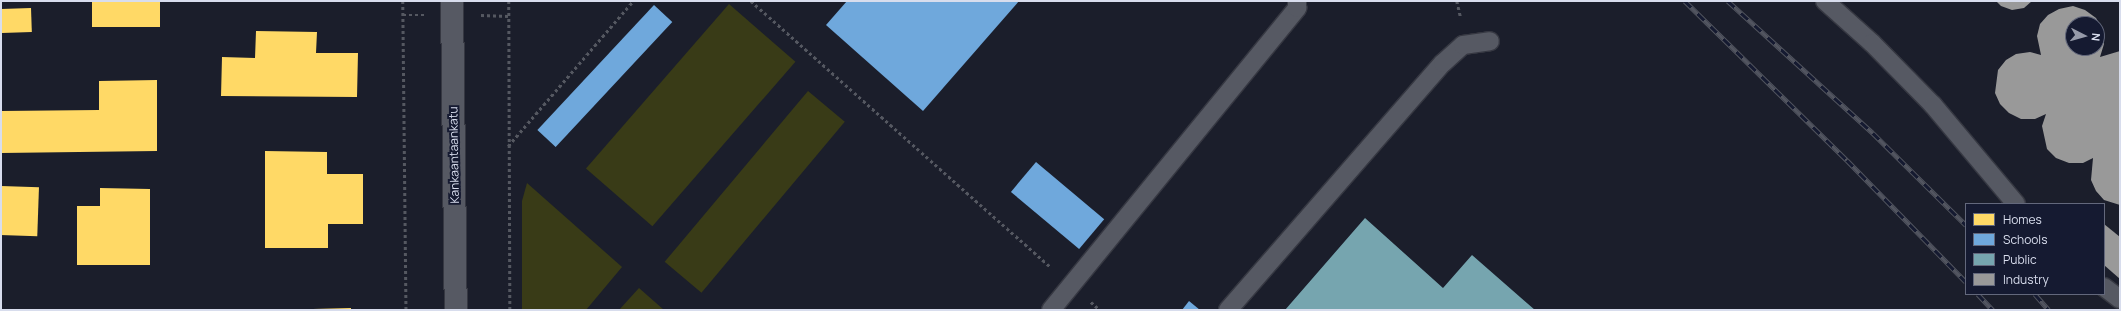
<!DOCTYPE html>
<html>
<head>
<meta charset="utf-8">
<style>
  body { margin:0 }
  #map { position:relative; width:2121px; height:311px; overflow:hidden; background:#1b1e2b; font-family:Manrope,sans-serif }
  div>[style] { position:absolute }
  .green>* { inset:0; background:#393b17; transform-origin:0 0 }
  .homes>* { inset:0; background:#ffd966; transform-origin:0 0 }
  .schools>* { inset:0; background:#6fa8dc; transform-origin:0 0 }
  .public>* { inset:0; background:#76a5af }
  .industry>* { inset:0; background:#999 }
  .path>* { height:2.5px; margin-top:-1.25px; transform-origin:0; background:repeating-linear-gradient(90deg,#555861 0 3px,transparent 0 6px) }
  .roads { filter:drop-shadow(1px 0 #363842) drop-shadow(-1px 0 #363842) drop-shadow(0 1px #363842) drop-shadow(0 -1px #363842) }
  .lane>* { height:18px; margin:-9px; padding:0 9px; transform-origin:9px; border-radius:9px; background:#565963 }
  .secondary>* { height:22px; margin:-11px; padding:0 11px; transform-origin:11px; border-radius:11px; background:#565963 }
  .rail>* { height:4.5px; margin-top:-2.25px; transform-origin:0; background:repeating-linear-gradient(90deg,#151a31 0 9px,#525560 0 18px); box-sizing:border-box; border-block:1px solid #525560 }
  span { translate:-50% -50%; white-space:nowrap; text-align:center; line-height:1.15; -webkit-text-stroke:4px #151a31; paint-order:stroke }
  .street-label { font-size:12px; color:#d8dded }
  .frame { position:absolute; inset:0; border:2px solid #d8dded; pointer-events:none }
  .legend { position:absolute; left:1965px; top:203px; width:140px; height:92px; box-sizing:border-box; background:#151a31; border:1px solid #63687c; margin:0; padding:5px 7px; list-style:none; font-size:12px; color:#d8dded }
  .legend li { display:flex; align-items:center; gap:8px; height:20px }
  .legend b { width:20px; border:1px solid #63687c }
  .north { position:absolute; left:2065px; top:16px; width:40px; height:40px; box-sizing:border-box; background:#151a31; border:1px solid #63687c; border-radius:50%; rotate:96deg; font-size:11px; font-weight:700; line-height:16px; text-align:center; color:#d8dded }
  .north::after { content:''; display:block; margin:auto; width:14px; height:18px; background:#969aa9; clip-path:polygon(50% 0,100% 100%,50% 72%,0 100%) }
</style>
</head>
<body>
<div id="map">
  <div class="green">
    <div style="left:729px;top:4px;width:88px;height:218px;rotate:41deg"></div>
    <div style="left:808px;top:91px;width:48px;height:223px;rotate:40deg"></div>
    <div style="clip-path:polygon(527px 183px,622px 267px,586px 310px,522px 310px,522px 201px)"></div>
    <div style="clip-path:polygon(639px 288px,664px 310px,619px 310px)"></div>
  </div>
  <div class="homes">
    <div style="left:92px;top:1px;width:68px;height:26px"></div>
    <div style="left:31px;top:8px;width:24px;height:30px;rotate:88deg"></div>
    <div style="clip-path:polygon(256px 31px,317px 32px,316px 53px,358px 53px,357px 97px,221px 96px,222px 57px,255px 58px)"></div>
    <div style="clip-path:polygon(157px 80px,157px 151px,1px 153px,1px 111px,99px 110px,99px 81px)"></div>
    <div style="clip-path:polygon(265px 151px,327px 152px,327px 174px,363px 174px,363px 224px,328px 224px,328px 248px,265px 248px)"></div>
    <div style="left:1px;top:186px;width:38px;height:49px;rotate:2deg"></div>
    <div style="clip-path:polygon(100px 188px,150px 189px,150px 265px,77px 265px,77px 206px,100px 206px)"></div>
    <div style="clip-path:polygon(351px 308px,351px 310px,313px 310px,313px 309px)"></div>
  </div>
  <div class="schools">
    <div style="clip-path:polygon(847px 1px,1019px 1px,923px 111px,826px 25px)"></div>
    <div style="left:654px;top:5px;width:25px;height:171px;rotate:43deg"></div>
    <div style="left:1036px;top:162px;width:89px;height:39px;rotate:40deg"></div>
    <div style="clip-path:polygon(1189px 301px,1200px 310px,1182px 310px)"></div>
  </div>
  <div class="public">
    <div style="clip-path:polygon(1365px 218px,1443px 288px,1472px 255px,1535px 310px,1285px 310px)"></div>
  </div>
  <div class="industry">
    <div style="clip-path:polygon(1996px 1px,2032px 1px,2024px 8px,2012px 10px,2001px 6px)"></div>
    <div style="clip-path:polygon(evenodd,2073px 6px,2085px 10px,2096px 18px,2103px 30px,2104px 44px,2100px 57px,2120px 51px,2120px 205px,2104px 200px,2096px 191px,2091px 180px,2093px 158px,2083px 163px,2069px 163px,2056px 158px,2047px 149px,2042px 126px,2046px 114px,2035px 119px,2021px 119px,2009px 113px,2000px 104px,1995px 93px,1998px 70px,2006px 60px,2016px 54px,2030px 52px,2041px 55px,2037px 36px,2040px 24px,2048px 15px,2059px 9px,2073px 6px,2073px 24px,2097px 24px,2097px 48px,2073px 48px,2073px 24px)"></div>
    <div style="clip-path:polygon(2104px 224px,2120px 237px,2120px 279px,2104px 265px)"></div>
  </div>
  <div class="path">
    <div style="left:403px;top:1px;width:309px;rotate:89.4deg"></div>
    <div style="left:509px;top:1px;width:309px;rotate:89.8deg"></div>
    <div style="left:751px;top:1px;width:401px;rotate:41.6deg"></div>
    <div style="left:1457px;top:1px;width:17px;rotate:77deg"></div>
    <div style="left:403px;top:15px;width:21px"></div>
    <div style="left:481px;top:15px;width:27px;rotate:2deg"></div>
    <div style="left:508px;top:146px;width:191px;rotate:-49.2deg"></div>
    <div style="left:1091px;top:302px;width:12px;rotate:42deg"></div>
  </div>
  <div class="roads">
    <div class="lane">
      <div style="left:1825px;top:1px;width:63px;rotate:41.8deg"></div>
      <div style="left:1872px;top:43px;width:87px;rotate:45.5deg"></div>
      <div style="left:1933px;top:105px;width:129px;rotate:50deg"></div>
      <div style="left:2104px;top:287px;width:20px;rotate:37deg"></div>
      <div style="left:1051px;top:310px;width:390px;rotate:-50.8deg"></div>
      <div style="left:1297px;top:8px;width:7px;rotate:-90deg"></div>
      <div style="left:1228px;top:310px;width:327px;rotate:-49deg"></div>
      <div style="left:1443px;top:63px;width:27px;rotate:-42deg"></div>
      <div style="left:1463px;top:45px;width:27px;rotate:-8deg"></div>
    </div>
    <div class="secondary">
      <div style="left:452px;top:1px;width:309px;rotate:89.3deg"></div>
    </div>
  </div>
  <div class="rail">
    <div style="left:1685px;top:1px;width:227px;rotate:44.5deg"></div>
    <div style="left:1847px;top:160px;width:170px;rotate:45.7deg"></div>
    <div style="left:1728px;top:1px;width:196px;rotate:42.3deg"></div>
    <div style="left:1873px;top:133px;width:131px;rotate:44.7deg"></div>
    <div style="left:1978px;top:294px;width:22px;rotate:47deg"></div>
    <div style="left:2035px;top:294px;width:21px;rotate:49deg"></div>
  </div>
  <div class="street-label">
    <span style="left:454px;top:155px;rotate:-91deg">Kankaantaankatu</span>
  </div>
  <div class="frame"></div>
  <ul class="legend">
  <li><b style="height:11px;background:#ffd966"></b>Homes</li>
  <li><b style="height:11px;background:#6fa8dc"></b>Schools</li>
  <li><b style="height:11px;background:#76a5af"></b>Public</li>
  <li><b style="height:11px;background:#999"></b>Industry</li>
  </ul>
  <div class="north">N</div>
</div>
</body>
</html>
